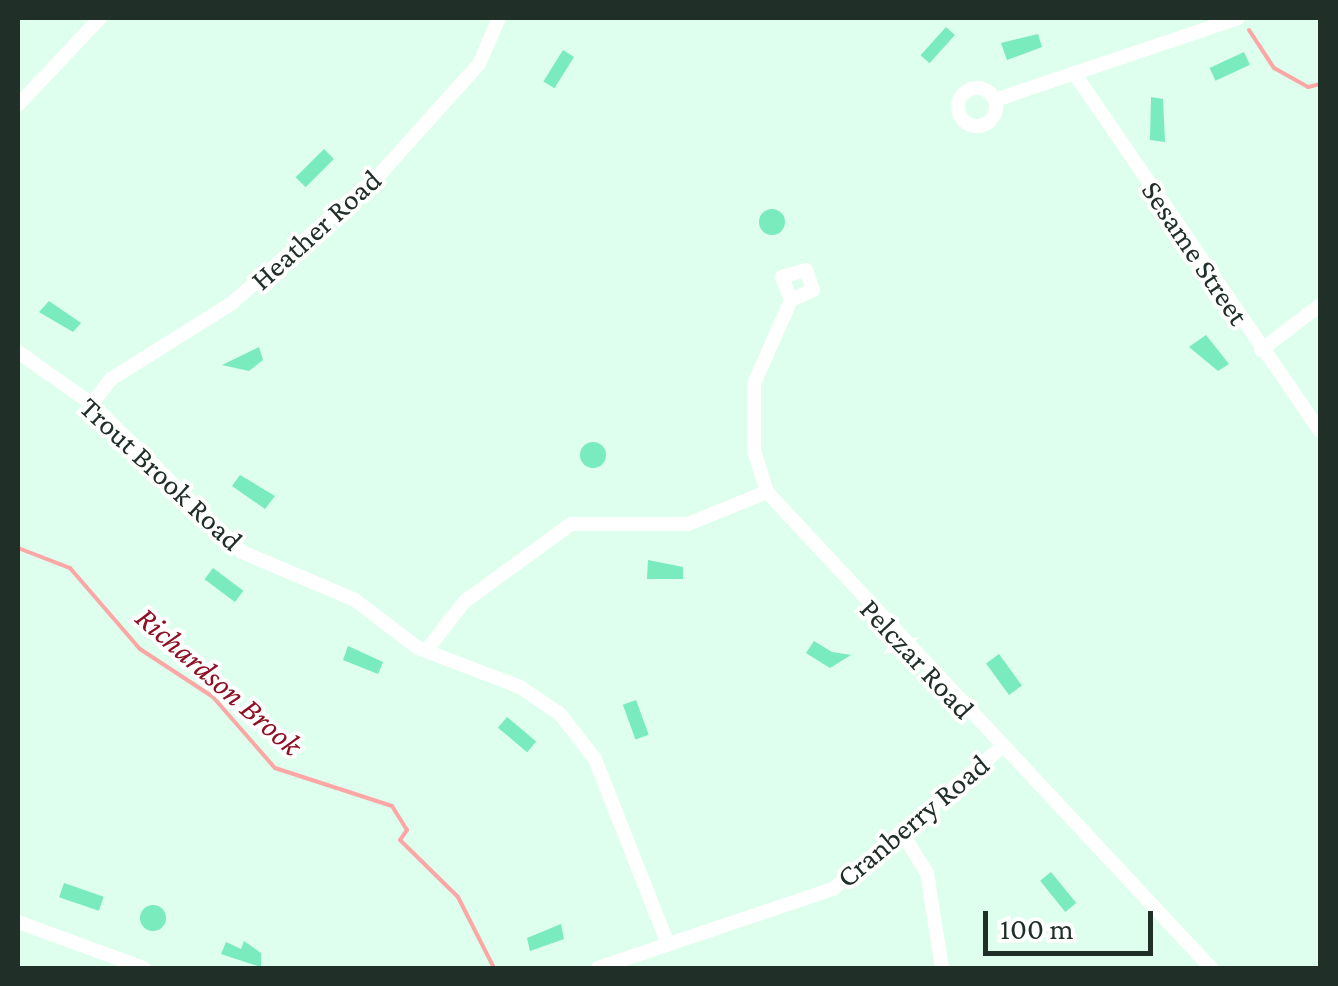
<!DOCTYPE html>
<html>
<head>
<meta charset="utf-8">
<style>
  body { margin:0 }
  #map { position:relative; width:1338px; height:986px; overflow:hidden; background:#defeee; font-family:"Crimson Pro",serif }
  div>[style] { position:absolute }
  .stream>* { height:4px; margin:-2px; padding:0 2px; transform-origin:2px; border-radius:2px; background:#fba7a6 }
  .building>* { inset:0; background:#79ebbc; transform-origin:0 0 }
  .round { border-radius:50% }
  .street>* { height:14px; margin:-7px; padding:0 7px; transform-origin:7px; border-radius:7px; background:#fff }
  .street>.ring { margin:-7px; padding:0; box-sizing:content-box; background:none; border:14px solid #fff; border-radius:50% }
  span { translate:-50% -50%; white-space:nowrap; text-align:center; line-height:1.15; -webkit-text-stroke:8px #fff; paint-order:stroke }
  .street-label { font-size:30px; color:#202f28 }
  .water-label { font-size:32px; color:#8d1125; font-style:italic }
  .frame { position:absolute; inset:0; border:20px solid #202f28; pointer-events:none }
  .scale { position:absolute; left:983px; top:911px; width:170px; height:45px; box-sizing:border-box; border:5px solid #202f28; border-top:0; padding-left:12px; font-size:30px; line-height:35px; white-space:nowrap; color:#202f28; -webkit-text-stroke:8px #fff; paint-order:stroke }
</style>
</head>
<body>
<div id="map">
  <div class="stream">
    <div style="left:1249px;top:30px;width:45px;rotate:56.7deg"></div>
    <div style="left:1274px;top:68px;width:39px;rotate:29deg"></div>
    <div style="left:1308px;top:87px;width:12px;rotate:-14deg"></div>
    <div style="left:18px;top:548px;width:56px;rotate:21deg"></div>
    <div style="left:70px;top:568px;width:107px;rotate:49.2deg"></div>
    <div style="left:140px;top:649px;width:87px;rotate:33.3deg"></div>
    <div style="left:213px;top:697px;width:94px;rotate:48.9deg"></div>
    <div style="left:275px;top:768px;width:123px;rotate:18deg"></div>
    <div style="left:392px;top:806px;width:28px;rotate:58deg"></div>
    <div style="left:407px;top:830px;width:12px;rotate:125deg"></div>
    <div style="left:400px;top:840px;width:81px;rotate:44.5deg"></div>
    <div style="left:458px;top:897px;width:80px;rotate:63.1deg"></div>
  </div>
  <div class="building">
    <div style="left:946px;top:27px;width:12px;height:38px;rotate:42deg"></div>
    <div style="clip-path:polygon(1038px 34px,1042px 47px,1007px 60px,1001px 43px)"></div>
    <div style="left:563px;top:50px;width:13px;height:37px;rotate:32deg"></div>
    <div style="left:1244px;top:52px;width:14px;height:38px;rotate:65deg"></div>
    <div style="clip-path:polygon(1151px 97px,1163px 99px,1165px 142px,1150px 140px)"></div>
    <div style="left:324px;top:149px;width:14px;height:40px;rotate:45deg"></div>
    <div class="round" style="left:759px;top:209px;width:26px;height:26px"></div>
    <div style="clip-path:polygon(49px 301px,81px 323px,73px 332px,39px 312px)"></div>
    <div style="clip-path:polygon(1206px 335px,1229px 364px,1218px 371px,1189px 347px)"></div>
    <div style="clip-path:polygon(259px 347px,263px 360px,249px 371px,222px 365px)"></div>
    <div class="round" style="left:580px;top:442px;width:26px;height:26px"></div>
    <div style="clip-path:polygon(240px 475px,275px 496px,265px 509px,232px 486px)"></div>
    <div style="clip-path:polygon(648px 560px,683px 567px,683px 579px,647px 579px)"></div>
    <div style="left:213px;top:568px;width:38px;height:14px;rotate:37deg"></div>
    <div style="clip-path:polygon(814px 641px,832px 652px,851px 655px,830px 668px,806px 653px)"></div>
    <div style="clip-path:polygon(348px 646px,383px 662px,378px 674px,343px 660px)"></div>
    <div style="left:999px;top:654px;width:39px;height:16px;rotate:54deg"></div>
    <div style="left:636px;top:700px;width:37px;height:14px;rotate:70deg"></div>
    <div style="left:507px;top:717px;width:38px;height:14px;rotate:40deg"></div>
    <div style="left:1051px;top:872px;width:40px;height:14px;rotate:51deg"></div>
    <div style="left:64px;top:883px;width:42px;height:15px;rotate:19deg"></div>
    <div class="round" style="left:140px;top:905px;width:26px;height:26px"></div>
    <div style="clip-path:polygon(561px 924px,564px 939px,530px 951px,527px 938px)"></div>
    <div style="clip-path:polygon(244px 941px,261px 953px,261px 967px,221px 954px,226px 942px,241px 949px)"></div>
  </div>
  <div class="street">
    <div style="left:1074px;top:73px;width:434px;rotate:55.5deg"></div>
    <div class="ring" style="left:958px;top:88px;width:24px;height:24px"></div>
    <div style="left:995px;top:100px;width:256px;rotate:-18.6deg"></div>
    <div style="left:18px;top:105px;width:120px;rotate:-46.7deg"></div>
    <div style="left:791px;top:300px;width:24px;rotate:-24deg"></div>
    <div style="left:813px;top:290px;width:21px;rotate:-109deg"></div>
    <div style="left:806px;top:270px;width:25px;rotate:164deg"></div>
    <div style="left:782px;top:277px;width:25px;rotate:69deg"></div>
    <div style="left:791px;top:300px;width:92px;rotate:113.8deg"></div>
    <div style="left:754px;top:384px;width:66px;rotate:90deg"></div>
    <div style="left:754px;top:450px;width:44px;rotate:72.8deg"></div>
    <div style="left:767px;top:492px;width:651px;rotate:46.99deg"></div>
    <div style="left:1261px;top:350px;width:74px;rotate:-37.3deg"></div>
    <div style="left:18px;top:352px;width:90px;rotate:35.1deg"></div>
    <div style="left:92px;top:404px;width:211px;rotate:44.6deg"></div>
    <div style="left:242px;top:552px;width:123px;rotate:23deg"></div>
    <div style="left:355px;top:600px;width:79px;rotate:37.3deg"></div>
    <div style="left:418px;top:648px;width:109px;rotate:20.9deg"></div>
    <div style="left:520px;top:687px;width:48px;rotate:34deg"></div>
    <div style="left:560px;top:714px;width:57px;rotate:52.1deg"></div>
    <div style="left:595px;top:759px;width:199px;rotate:68.5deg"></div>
    <div style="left:92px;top:404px;width:31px;rotate:-53deg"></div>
    <div style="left:111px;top:379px;width:143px;rotate:-32.1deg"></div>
    <div style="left:232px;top:303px;width:196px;rotate:-41.1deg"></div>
    <div style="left:380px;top:174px;width:148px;rotate:-48deg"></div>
    <div style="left:479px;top:64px;width:50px;rotate:-66.5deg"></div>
    <div style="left:426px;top:651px;width:62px;rotate:-52.2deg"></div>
    <div style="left:464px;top:602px;width:132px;rotate:-36.1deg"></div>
    <div style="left:571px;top:524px;width:117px"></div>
    <div style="left:688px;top:524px;width:85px;rotate:-22.1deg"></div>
    <div style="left:903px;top:835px;width:45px;rotate:57.7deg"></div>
    <div style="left:927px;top:873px;width:96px;rotate:81deg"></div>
    <div style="left:18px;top:922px;width:134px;rotate:20.1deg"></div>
    <div style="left:598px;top:968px;width:248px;rotate:-18.6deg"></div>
    <div style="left:833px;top:889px;width:219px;rotate:-40deg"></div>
  </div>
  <div class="street-label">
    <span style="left:316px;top:230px;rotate:-42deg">Heather Road</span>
    <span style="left:1195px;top:253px;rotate:56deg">Sesame Street</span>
    <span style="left:161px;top:474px;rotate:43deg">Trout Brook Road</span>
    <span style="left:917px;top:659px;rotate:47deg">Pelczar Road</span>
    <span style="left:913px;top:821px;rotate:-40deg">Cranberry Road</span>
  </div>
  <div class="water-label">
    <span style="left:219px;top:681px;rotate:41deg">Richardson Brook</span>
  </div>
  <div class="frame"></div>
  <div class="scale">100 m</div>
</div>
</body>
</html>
